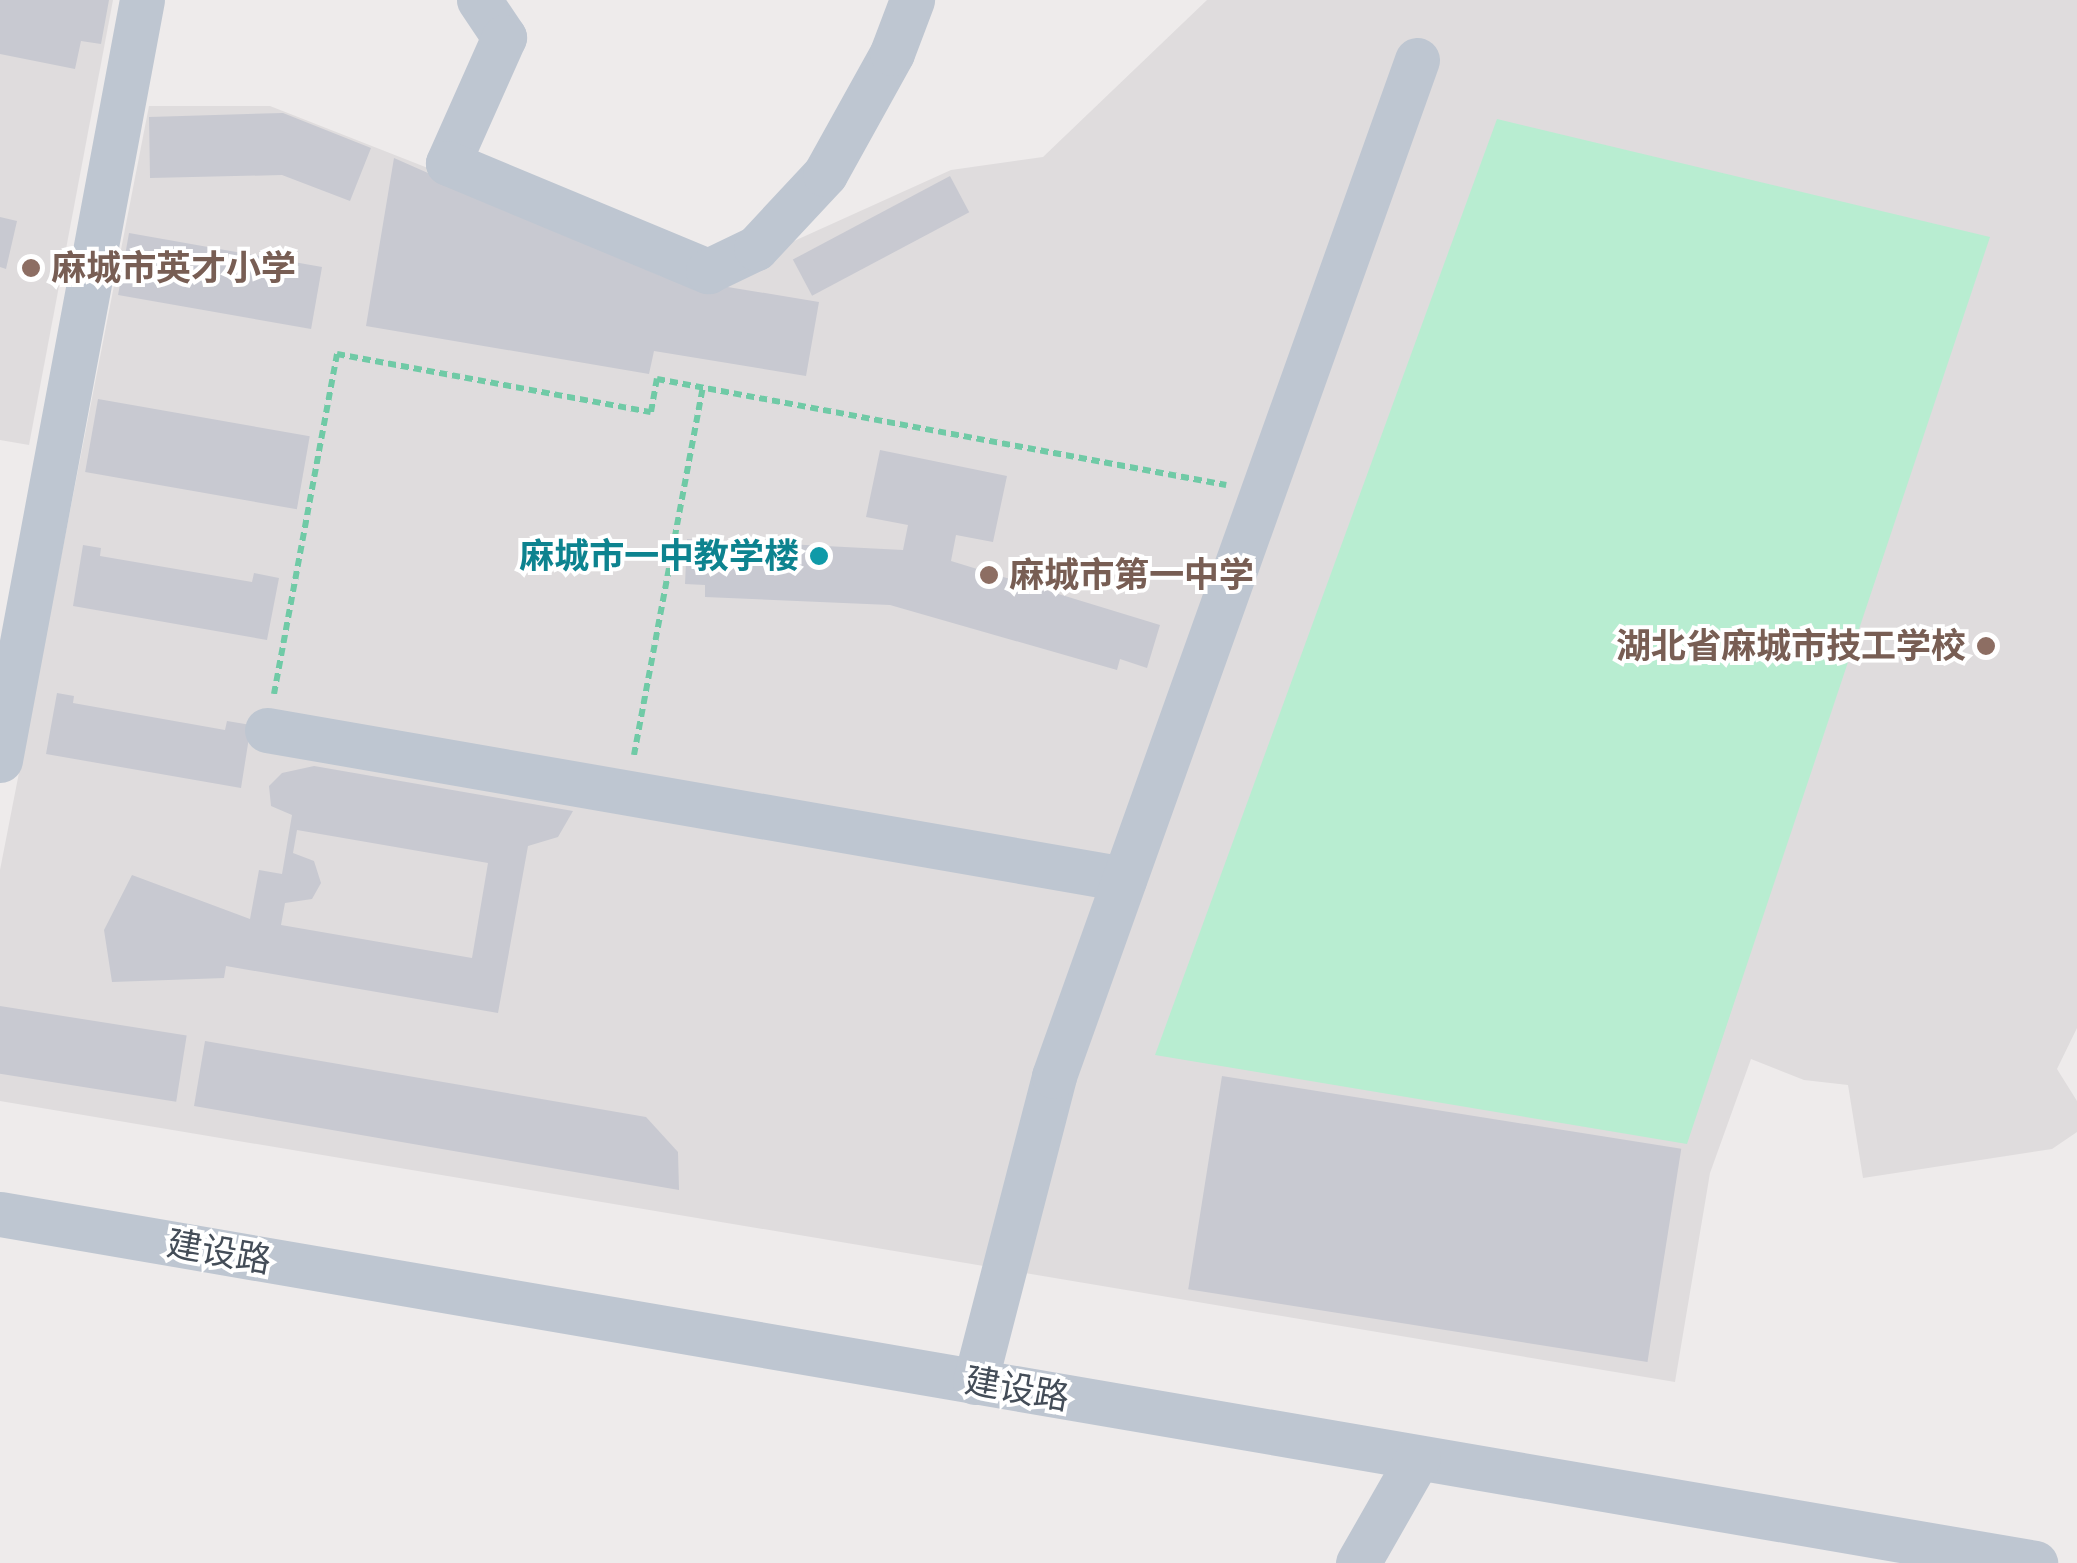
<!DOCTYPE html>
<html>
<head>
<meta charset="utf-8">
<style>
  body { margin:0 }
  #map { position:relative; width:2077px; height:1563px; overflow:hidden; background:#eeebeb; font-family:Poppins,"Noto Sans SC",sans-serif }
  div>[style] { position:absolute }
  .education>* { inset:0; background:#dfdcdd }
  .green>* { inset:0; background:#b8edd1 }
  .building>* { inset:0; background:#c8c9d1; transform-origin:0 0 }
  .path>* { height:6px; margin-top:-3px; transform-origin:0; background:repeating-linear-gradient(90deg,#70caa6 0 8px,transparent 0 13px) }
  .minor>* { height:45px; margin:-22.5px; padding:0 22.5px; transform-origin:22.5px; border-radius:22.5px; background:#bec6d1 }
  .dots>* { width:28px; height:28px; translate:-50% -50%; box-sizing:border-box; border:5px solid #fff; border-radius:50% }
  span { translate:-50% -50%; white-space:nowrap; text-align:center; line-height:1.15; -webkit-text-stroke:8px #fff; paint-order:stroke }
  .education-label { font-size:35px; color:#785e54; font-weight:700 }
  .left { translate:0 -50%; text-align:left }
  .right { translate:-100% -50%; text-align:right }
  .culture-label { font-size:35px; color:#0d838f; font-weight:700 }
  .street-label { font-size:35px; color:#444d58 }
</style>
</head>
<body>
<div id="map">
  <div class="education">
    <div style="clip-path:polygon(0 0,113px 0,29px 445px,0 440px)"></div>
    <div style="clip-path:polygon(1207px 0,2077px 0,2077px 1028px,2057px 1069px,2077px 1101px,2077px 1132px,2052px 1149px,1863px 1178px,1848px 1085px,1804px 1080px,1751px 1059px,1710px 1173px,1675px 1382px,0 1101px,0 870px,149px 106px,270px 106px,710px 279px,951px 170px,1043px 157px)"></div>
  </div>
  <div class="green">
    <div style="clip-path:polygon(1497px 119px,1990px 237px,1687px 1144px,1155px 1055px)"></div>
  </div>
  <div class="building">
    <div style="clip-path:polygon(0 0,109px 0,101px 44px,81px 41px,75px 69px,0 54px)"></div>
    <div style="clip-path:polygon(283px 113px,371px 148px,350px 201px,282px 175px,150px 178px,149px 117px)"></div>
    <div style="clip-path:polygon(394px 158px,661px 276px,819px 302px,806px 376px,654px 351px,649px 374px,366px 326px)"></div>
    <div style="left:950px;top:176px;width:41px;height:178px;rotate:62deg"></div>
    <div style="clip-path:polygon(0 217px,17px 221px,6px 269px,0 267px)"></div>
    <div style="left:129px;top:233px;width:196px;height:63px;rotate:10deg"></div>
    <div style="left:98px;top:399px;width:215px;height:74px;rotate:10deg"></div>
    <div style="clip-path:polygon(880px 450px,1007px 476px,993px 542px,956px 535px,951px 561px,1160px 625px,1147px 668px,1120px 659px,1117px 670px,890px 605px,705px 597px,705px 585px,685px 584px,687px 539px,903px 550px,908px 525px,866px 517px)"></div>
    <div style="clip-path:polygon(83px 545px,101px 548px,100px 556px,252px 582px,254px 573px,279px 578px,267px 640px,73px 606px)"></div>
    <div style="clip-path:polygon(57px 693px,74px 696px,73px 703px,225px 730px,227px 721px,251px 725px,241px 788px,46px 754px)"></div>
    <div style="clip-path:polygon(evenodd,314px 766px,573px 811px,558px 837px,528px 846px,498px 1013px,226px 966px,224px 978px,112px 982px,104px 930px,132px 875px,250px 919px,259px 870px,282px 874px,292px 815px,271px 806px,269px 786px,282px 773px,314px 766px,297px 830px,488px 863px,472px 958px,281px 925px,285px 903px,312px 899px,321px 883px,314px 861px,293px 853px,297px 830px)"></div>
    <div style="left:0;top:1006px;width:189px;height:67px;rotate:9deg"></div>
    <div style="clip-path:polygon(205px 1041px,646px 1117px,678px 1152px,679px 1190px,194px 1106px)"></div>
    <div style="left:1222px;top:1076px;width:465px;height:216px;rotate:9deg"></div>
  </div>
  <div class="path">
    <div style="left:274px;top:694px;width:346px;rotate:-79.5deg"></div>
    <div style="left:337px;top:354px;width:319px;rotate:10.5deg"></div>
    <div style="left:651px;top:412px;width:34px;rotate:-80deg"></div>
    <div style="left:657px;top:379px;width:579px;rotate:10.55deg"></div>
    <div style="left:634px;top:755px;width:373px;rotate:-79.4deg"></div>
  </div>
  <div class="minor">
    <div style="left:479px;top:0;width:45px;rotate:56deg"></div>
    <div style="left:504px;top:37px;width:138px;rotate:114deg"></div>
    <div style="left:448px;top:163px;width:282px;rotate:22.6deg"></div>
    <div style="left:708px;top:271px;width:53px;rotate:-25.6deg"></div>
    <div style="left:756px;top:248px;width:101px;rotate:-47deg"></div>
    <div style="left:825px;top:174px;width:138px;rotate:-61deg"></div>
    <div style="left:892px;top:53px;width:57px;rotate:-69.3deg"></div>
    <div style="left:267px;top:730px;width:870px;rotate:9.86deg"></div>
    <div style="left:0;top:760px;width:773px;rotate:-79.42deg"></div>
    <div style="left:0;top:1214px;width:2065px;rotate:9.73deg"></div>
    <div style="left:975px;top:1382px;width:316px;rotate:-75.5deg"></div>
    <div style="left:1054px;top:1076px;width:1079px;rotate:-70.34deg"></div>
    <div style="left:1358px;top:1563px;width:121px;rotate:-60.3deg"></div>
  </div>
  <div class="dots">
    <div style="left:31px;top:268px;background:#8d6e63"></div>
    <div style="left:819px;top:556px;background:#0f9aa8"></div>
    <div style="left:989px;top:575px;background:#8d6e63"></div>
    <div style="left:1986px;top:646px;background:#8d6e63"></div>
  </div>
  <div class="education-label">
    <span class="left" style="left:51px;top:268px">麻城市英才小学</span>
    <span class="left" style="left:1009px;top:575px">麻城市第一中学</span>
    <span class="right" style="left:1966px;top:646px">湖北省麻城市技工学校</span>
  </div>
  <div class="culture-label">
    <span class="right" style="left:799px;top:556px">麻城市一中教学楼</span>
  </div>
  <div class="street-label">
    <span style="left:219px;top:1252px;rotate:10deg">建设路</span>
    <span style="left:1017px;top:1389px;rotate:10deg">建设路</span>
  </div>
</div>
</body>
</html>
